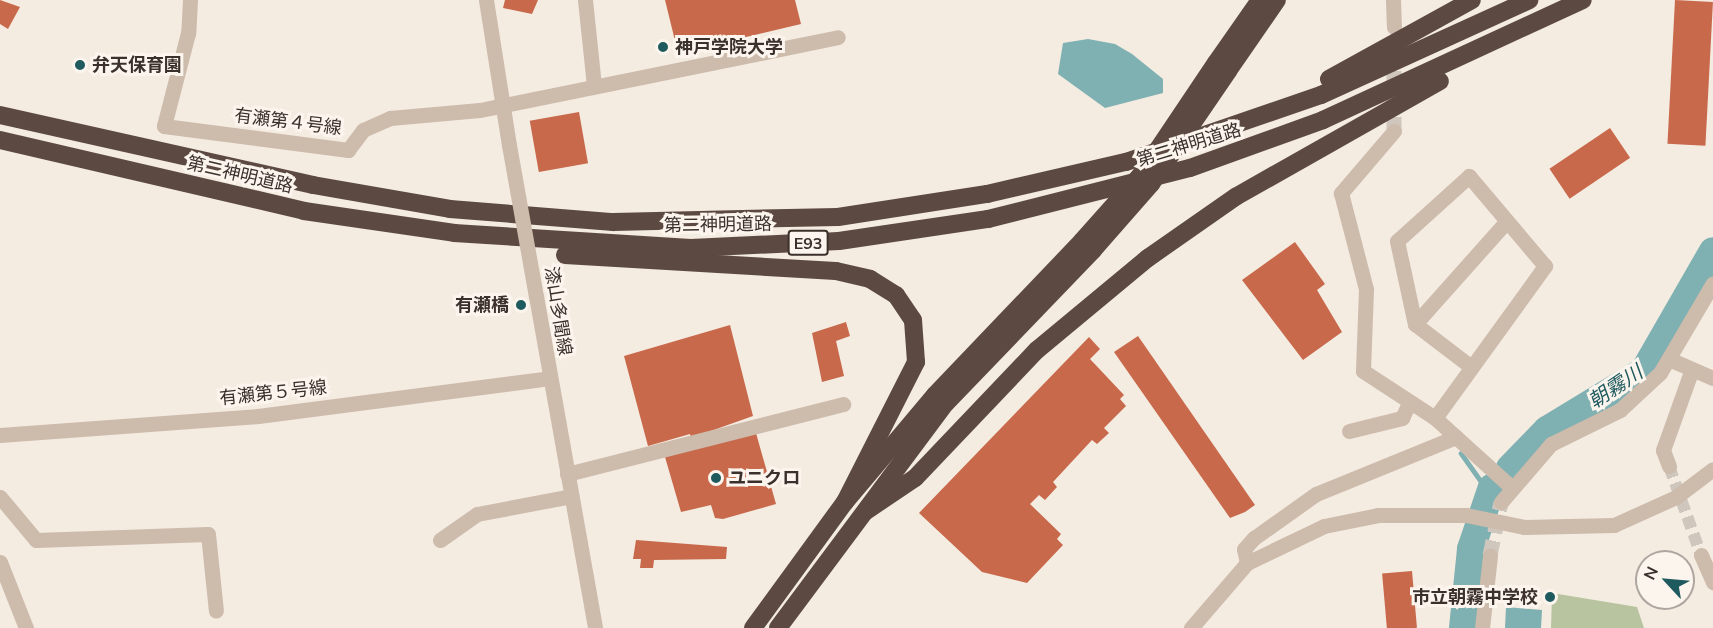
<!DOCTYPE html>
<html>
<head>
<meta charset="utf-8">
<style>
  body { margin:0 }
  #map { position:relative; width:1713px; height:628px; overflow:hidden; background:#f4ebe1; font-family:Mulish,"Noto Sans JP",sans-serif }
  div>[style] { position:absolute }
  .green>* { inset:0; background:#b8c4a0 }
  .water>* { inset:0; background:#7fb0b2 }
  .stream>* { height:4.5px; margin:-2.25px; padding:0 2.25px; transform-origin:2.25px; border-radius:2.25px; background:#7fb0b2 }
  .river>* { height:28px; margin:-14px; padding:0 14px; transform-origin:14px; border-radius:14px; background:#7fb0b2 }
  .building>* { inset:0; background:#c8694b; transform-origin:0 0 }
  .pedestrian-tunnel>* { height:12px; margin-top:-6px; transform-origin:0; background:repeating-linear-gradient(90deg,#cfc6bd 0 12px,transparent 0 18px) }
  .minor-tunnel>* { height:15px; margin-top:-7.5px; transform-origin:0; background:repeating-linear-gradient(90deg,#cfc6bd 0 15px,transparent 0 23px) }
  .minor>* { height:15px; margin:-7.5px; padding:0 7.5px; transform-origin:7.5px; border-radius:7.5px; background:#cdbbac }
  .tertiary>* { height:15px; margin:-7.5px; padding:0 7.5px; transform-origin:7.5px; border-radius:7.5px; background:#cdbbac }
  .motorway>* { height:18px; margin:-9px; padding:0 9px; transform-origin:9px; border-radius:9px; background:#5c4a42 }
  .tertiary-bridge>* { height:15px; margin:-7.5px; padding:0 7.5px; transform-origin:7.5px; border-radius:7.5px; background:#cdbbac }
  .motorway-bridge>* { height:18px; margin:-9px; padding:0 9px; transform-origin:9px; border-radius:9px; background:#5c4a42 }
  .dots>* { width:16px; height:16px; translate:-50% -50%; box-sizing:border-box; border:3px solid #fbf5ee; border-radius:50% }
  span { translate:-50% -50%; white-space:nowrap; text-align:center; line-height:1.15; -webkit-text-stroke:6px #fbf5ee; paint-order:stroke }
  .shield-label span { padding:2px 4px; background:#fbf5ee; border:2px solid; border-radius:4px; -webkit-text-stroke-width:0 }
  .shield-label { font-size:16px; color:#3b302b; font-weight:700 }
  .poi-label { font-size:18px; color:#3b302b; font-weight:700 }
  .left { translate:0 -50%; text-align:left }
  .right { translate:-100% -50%; text-align:right }
  .street-label { font-size:18px; color:#3b302b }
  .water-label { font-size:20px; color:#1f5a5e; font-style:italic }
  .north { position:absolute; left:1635px; top:550px; width:60px; height:60px; box-sizing:border-box; background:#fbf5ee; border:2px solid #aea6a0; border-radius:50%; rotate:296deg; font-size:16px; font-weight:700; line-height:24px; text-align:center; color:#3b302b }
  .north::after { content:''; display:block; margin:auto; width:21px; height:27px; background:#1f5a5e; clip-path:polygon(50% 0,100% 100%,50% 72%,0 100%) }
</style>
</head>
<body>
<div id="map">
  <div class="green">
    <div style="clip-path:polygon(1552px 593px,1637px 607px,1644px 628px,1551px 628px)"></div>
  </div>
  <div class="water">
    <div style="clip-path:polygon(1088px 39px,1115px 44px,1132px 54px,1163px 79px,1163px 93px,1105px 108px,1058px 74px,1063px 43px)"></div>
    <div style="clip-path:polygon(1506px 607px,1542px 610px,1541px 628px,1505px 628px)"></div>
  </div>
  <div class="stream">
    <div style="left:1461px;top:453px;width:47px;rotate:54.6deg"></div>
  </div>
  <div class="river">
    <div style="left:1510px;top:468px;width:53px;rotate:-45.8deg"></div>
    <div style="left:1547px;top:430px;width:114px;rotate:-31.3deg"></div>
    <div style="left:1644px;top:371px;width:138px;rotate:-60.1deg"></div>
    <div style="left:1463px;top:628px;width:79px;rotate:-84.2deg"></div>
    <div style="left:1471px;top:549px;width:65px;rotate:-71.3deg"></div>
  </div>
  <div class="building">
    <div style="clip-path:polygon(0 0,20px 7px,8px 29px,0 24px)"></div>
    <div style="clip-path:polygon(505px 0,538px 0,532px 14px,503px 8px)"></div>
    <div style="clip-path:polygon(665px 0,795px 0,801px 24px,678px 53px)"></div>
    <div style="left:1675px;top:0;width:38px;height:144px;rotate:3deg"></div>
    <div style="left:579px;top:112px;width:52px;height:50px;rotate:80deg"></div>
    <div style="left:1610px;top:128px;width:36px;height:73px;rotate:56deg"></div>
    <div style="clip-path:polygon(1295px 242px,1325px 284px,1317px 290px,1342px 332px,1303px 360px,1242px 280px)"></div>
    <div style="clip-path:polygon(846px 322px,850px 336px,836px 341px,844px 376px,822px 382px,812px 333px)"></div>
    <div style="clip-path:polygon(730px 325px,753px 416px,691px 438px,690px 434px,648px 446px,624px 356px)"></div>
    <div style="clip-path:polygon(1138px 336px,1255px 505px,1245px 512px,1230px 518px,1114px 352px)"></div>
    <div style="clip-path:polygon(1089px 337px,1100px 349px,1090px 359px,1124px 395px,1120px 399px,1126px 406px,1104px 428px,1109px 433px,1097px 444px,1092px 440px,1053px 482px,1057px 487px,1045px 500px,1039px 495px,1030px 504px,1061px 534px,1057px 539px,1063px 545px,1027px 583px,982px 572px,919px 513px)"></div>
    <div style="clip-path:polygon(756px 433px,776px 504px,723px 519px,715px 518px,711px 505px,681px 512px,665px 457px)"></div>
    <div style="clip-path:polygon(636px 540px,727px 547px,726px 559px,654px 560px,653px 568px,640px 568px,641px 559px,633px 559px)"></div>
    <div style="left:1412px;top:571px;width:57px;height:30px;rotate:85deg"></div>
  </div>
  <div class="pedestrian-tunnel">
    <div style="left:1669px;top:466px;width:95px;rotate:70.2deg"></div>
  </div>
  <div class="minor-tunnel">
    <div style="left:1394px;top:131px;width:80px;rotate:-90deg"></div>
    <div style="left:1490px;top:555px;width:54px;rotate:-78.3deg"></div>
  </div>
  <div class="minor">
    <div style="left:190px;top:0;width:33px;rotate:93deg"></div>
    <div style="left:188px;top:33px;width:96px;rotate:104.5deg"></div>
    <div style="left:164px;top:126px;width:186px;rotate:7.4deg"></div>
    <div style="left:348px;top:150px;width:25px;rotate:-53deg"></div>
    <div style="left:363px;top:130px;width:30px;rotate:-24deg"></div>
    <div style="left:390px;top:118px;width:90px;rotate:-5.1deg"></div>
    <div style="left:480px;top:110px;width:365px;rotate:-11.5deg"></div>
    <div style="left:585px;top:0;width:85px;rotate:84deg"></div>
    <div style="left:1393px;top:0;width:27px;rotate:88deg"></div>
    <div style="left:1394px;top:131px;width:82px;rotate:130.5deg"></div>
    <div style="left:1341px;top:193px;width:99px;rotate:75.4deg"></div>
    <div style="left:1366px;top:289px;width:82px;rotate:92.1deg"></div>
    <div style="left:1363px;top:371px;width:86px;rotate:33.1deg"></div>
    <div style="left:1435px;top:418px;width:101px;rotate:42.2deg"></div>
    <div style="left:1415px;top:324px;width:137px;rotate:-48.3deg"></div>
    <div style="left:1669px;top:359px;width:48px;rotate:23.4deg"></div>
    <div style="left:1435px;top:418px;width:188px;rotate:-54.1deg"></div>
    <div style="left:1545px;top:266px;width:118px;rotate:-130.2deg"></div>
    <div style="left:1469px;top:176px;width:97px;rotate:137.9deg"></div>
    <div style="left:1397px;top:241px;width:85px;rotate:77.8deg"></div>
    <div style="left:1415px;top:324px;width:69px;rotate:37.4deg"></div>
    <div style="left:1349px;top:431px;width:55px;rotate:-13.8deg"></div>
    <div style="left:1402px;top:418px;width:17px;rotate:-65deg"></div>
    <div style="left:0;top:435px;width:259px;rotate:-4.2deg"></div>
    <div style="left:258px;top:416px;width:294px;rotate:-7.4deg"></div>
    <div style="left:1669px;top:466px;width:17px;rotate:-111deg"></div>
    <div style="left:1663px;top:450px;width:83px;rotate:-70.3deg"></div>
    <div style="left:567px;top:474px;width:285px;rotate:-14.2deg"></div>
    <div style="left:0;top:497px;width:56px;rotate:50.1deg"></div>
    <div style="left:36px;top:540px;width:172px;rotate:-2deg"></div>
    <div style="left:208px;top:534px;width:77px;rotate:84.1deg"></div>
    <div style="left:1501px;top:502px;width:77px;rotate:-49.2deg"></div>
    <div style="left:1551px;top:444px;width:77px;rotate:-26.2deg"></div>
    <div style="left:1620px;top:410px;width:54px;rotate:-42.8deg"></div>
    <div style="left:1660px;top:373px;width:104px;rotate:-59.5deg"></div>
    <div style="left:440px;top:540px;width:45px;rotate:-35.1deg"></div>
    <div style="left:477px;top:514px;width:96px;rotate:-10.8deg"></div>
    <div style="left:1701px;top:555px;width:30px;rotate:66deg"></div>
    <div style="left:0;top:562px;width:71px;rotate:68.5deg"></div>
    <div style="left:1247px;top:563px;width:14px;rotate:-102deg"></div>
    <div style="left:1244px;top:549px;width:15px;rotate:-48deg"></div>
    <div style="left:1254px;top:538px;width:76px;rotate:-35.4deg"></div>
    <div style="left:1316px;top:494px;width:151px;rotate:-22.2deg"></div>
    <div style="left:1482px;top:628px;width:73px;rotate:-83.7deg"></div>
  </div>
  <div class="tertiary">
    <div style="left:486px;top:0;width:147px;rotate:81deg"></div>
    <div style="left:536px;top:296px;width:337px;rotate:79.9deg"></div>
    <div style="left:1524px;top:527px;width:90px;rotate:-1.3deg"></div>
    <div style="left:1614px;top:525px;width:68px;rotate:-24.3deg"></div>
    <div style="left:1676px;top:497px;width:46px;rotate:-37.1deg"></div>
    <div style="left:1191px;top:628px;width:86px;rotate:-49.3deg"></div>
    <div style="left:1247px;top:563px;width:85px;rotate:-25.7deg"></div>
    <div style="left:1324px;top:526px;width:55px;rotate:-11.5deg"></div>
    <div style="left:1378px;top:515px;width:88px"></div>
  </div>
  <div class="motorway">
    <div style="left:1216px;top:63px;width:77px;rotate:-55.1deg"></div>
    <div style="left:1228px;top:71px;width:86px;rotate:-55.4deg"></div>
    <div style="left:1329px;top:79px;width:163px;rotate:-28.9deg"></div>
    <div style="left:0;top:115px;width:321px;rotate:12.6deg"></div>
    <div style="left:313px;top:185px;width:139px;rotate:9.9deg"></div>
    <div style="left:450px;top:209px;width:164px;rotate:4.6deg"></div>
    <div style="left:613px;top:222px;width:225px;rotate:-1.3deg"></div>
    <div style="left:838px;top:217px;width:151px;rotate:-8.8deg"></div>
    <div style="left:987px;top:194px;width:143px;rotate:-13deg"></div>
    <div style="left:1126px;top:162px;width:206px;rotate:-19deg"></div>
    <div style="left:1321px;top:95px;width:229px;rotate:-24.5deg"></div>
    <div style="left:0;top:140px;width:312px;rotate:13.1deg"></div>
    <div style="left:304px;top:211px;width:152px;rotate:8.3deg"></div>
    <div style="left:454px;top:233px;width:237px;rotate:3.6deg"></div>
    <div style="left:691px;top:248px;width:148px;rotate:-2.7deg"></div>
    <div style="left:839px;top:241px;width:151px;rotate:-8.4deg"></div>
    <div style="left:988px;top:219px;width:208px;rotate:-14.2deg"></div>
    <div style="left:1190px;top:168px;width:141px;rotate:-19.8deg"></div>
    <div style="left:1323px;top:120px;width:286px;rotate:-24.8deg"></div>
    <div style="left:565px;top:255px;width:271px;rotate:3.4deg"></div>
    <div style="left:836px;top:271px;width:35px;rotate:13deg"></div>
    <div style="left:870px;top:279px;width:31px;rotate:32deg"></div>
    <div style="left:896px;top:295px;width:30px;rotate:56deg"></div>
    <div style="left:913px;top:320px;width:42px;rotate:85.9deg"></div>
    <div style="left:916px;top:362px;width:157px;rotate:116.9deg"></div>
    <div style="left:866px;top:511px;width:59px;rotate:-34deg"></div>
    <div style="left:915px;top:478px;width:177px;rotate:-46.4deg"></div>
    <div style="left:1037px;top:350px;width:144px;rotate:-39.7deg"></div>
    <div style="left:1148px;top:258px;width:108px;rotate:-34.9deg"></div>
    <div style="left:1237px;top:196px;width:233px;rotate:-29.5deg"></div>
    <div style="left:753px;top:628px;width:156px;rotate:-53.9deg"></div>
    <div style="left:845px;top:502px;width:140px;rotate:-49.9deg"></div>
    <div style="left:935px;top:395px;width:213px;rotate:-46.3deg"></div>
    <div style="left:778px;top:628px;width:281px;rotate:-53.3deg"></div>
    <div style="left:946px;top:403px;width:212px;rotate:-46.1deg"></div>
  </div>
  <div class="tertiary-bridge">
    <div style="left:509px;top:145px;width:153px;rotate:79.9deg"></div>
    <div style="left:1466px;top:515px;width:59px;rotate:11.7deg"></div>
  </div>
  <div class="motorway-bridge">
    <div style="left:1082px;top:241px;width:87px;rotate:-48.3deg"></div>
    <div style="left:1140px;top:176px;width:136px;rotate:-56.1deg"></div>
    <div style="left:1093px;top:250px;width:88px;rotate:-48.7deg"></div>
    <div style="left:1151px;top:184px;width:137px;rotate:-55.7deg"></div>
  </div>
  <div class="dots">
    <div style="left:663px;top:47px;background:#1f5a5e"></div>
    <div style="left:80px;top:65px;background:#1f5a5e"></div>
    <div style="left:521px;top:305px;background:#1f5a5e"></div>
    <div style="left:716px;top:478px;background:#1f5a5e"></div>
    <div style="left:1550px;top:597px;background:#1f5a5e"></div>
  </div>
  <div class="shield-label">
    <span style="left:808px;top:243px">E93</span>
  </div>
  <div class="poi-label">
    <span class="left" style="left:675px;top:47px">神戸学院大学</span>
    <span class="left" style="left:92px;top:65px">弁天保育園</span>
    <span class="right" style="left:509px;top:305px">有瀬橋</span>
    <span class="left" style="left:728px;top:478px">ユニクロ</span>
    <span class="right" style="left:1538px;top:597px">市立朝霧中学校</span>
  </div>
  <div class="street-label">
    <span style="left:288px;top:122px;rotate:7deg">有瀬第４号線</span>
    <span style="left:1189px;top:145px;rotate:-17deg">第二神明道路</span>
    <span style="left:240px;top:175px;rotate:13deg">第二神明道路</span>
    <span style="left:718px;top:225px;rotate:-1deg">第二神明道路</span>
    <span style="left:558px;top:311px;rotate:81deg">漆山多聞線</span>
    <span style="left:273px;top:393px;rotate:-6deg">有瀬第５号線</span>
  </div>
  <div class="water-label">
    <span style="left:1615px;top:386px;rotate:-34deg">朝霧川</span>
  </div>
  <div class="north">N</div>
</div>
</body>
</html>
